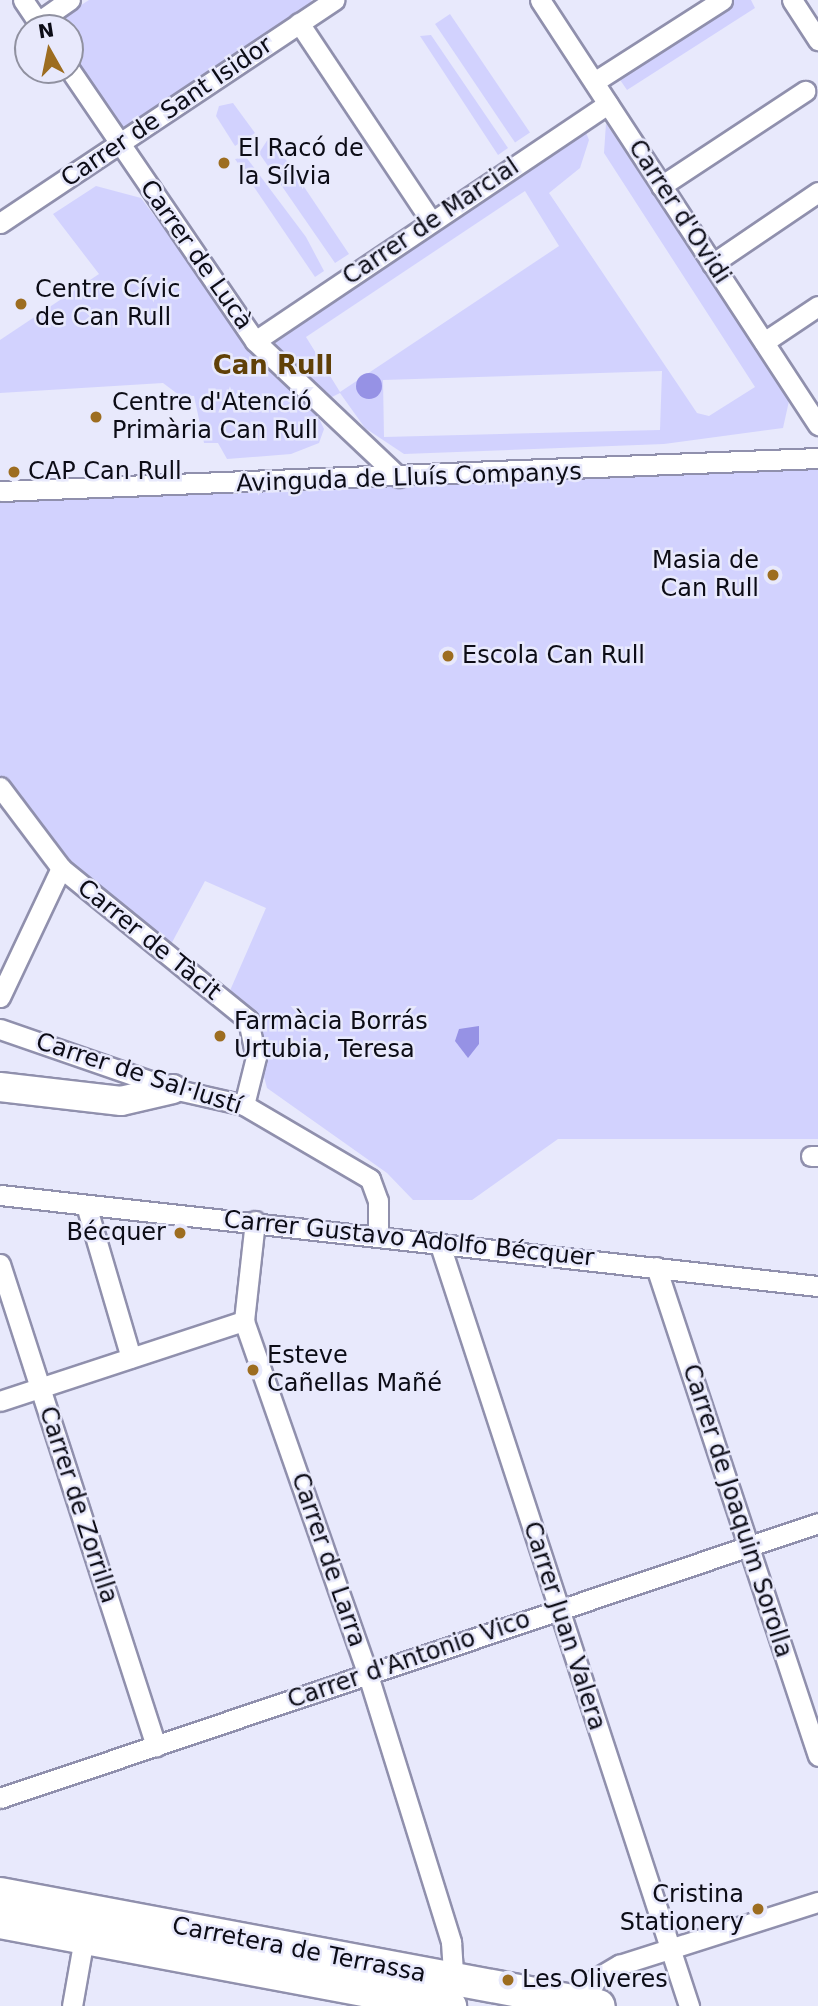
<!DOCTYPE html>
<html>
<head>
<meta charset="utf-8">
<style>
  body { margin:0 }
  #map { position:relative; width:818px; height:2006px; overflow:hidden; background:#e8e9fc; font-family:"DejaVu Sans",sans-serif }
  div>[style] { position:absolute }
  .green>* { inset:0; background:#d2d2fe; transform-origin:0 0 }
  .water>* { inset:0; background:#9692e5 }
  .round { border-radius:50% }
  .roads { filter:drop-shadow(2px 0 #9090ad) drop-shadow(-2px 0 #9090ad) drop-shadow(0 2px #9090ad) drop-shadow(0 -2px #9090ad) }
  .street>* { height:19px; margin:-9.5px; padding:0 9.5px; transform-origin:9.5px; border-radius:9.5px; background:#fff }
  .secondary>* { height:28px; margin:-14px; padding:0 14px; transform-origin:14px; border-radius:14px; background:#fff }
  .primary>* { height:32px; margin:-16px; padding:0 16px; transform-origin:16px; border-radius:16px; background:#fff }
  .dots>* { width:19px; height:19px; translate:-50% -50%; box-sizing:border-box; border:4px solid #e8e9fc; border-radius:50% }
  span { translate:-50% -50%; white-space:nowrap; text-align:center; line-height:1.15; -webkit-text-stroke:5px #e8e9fc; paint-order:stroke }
  .street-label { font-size:24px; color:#0c0c16 }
  .poi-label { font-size:24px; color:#0c0c16 }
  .left { translate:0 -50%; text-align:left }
  .right { translate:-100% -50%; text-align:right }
  .neighbourhood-label { font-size:26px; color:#604007; font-weight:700 }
  .north { position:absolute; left:14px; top:14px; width:70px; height:70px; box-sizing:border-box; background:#e8e9fc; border:2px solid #9091a0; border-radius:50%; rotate:351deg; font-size:19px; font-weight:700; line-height:28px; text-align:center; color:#0c0c16 }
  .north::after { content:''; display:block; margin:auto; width:24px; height:32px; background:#9d6d20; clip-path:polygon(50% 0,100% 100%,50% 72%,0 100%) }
</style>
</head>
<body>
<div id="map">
  <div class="green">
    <div style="clip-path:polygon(89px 0,311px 0,315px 5px,122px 130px,70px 56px,70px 28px,49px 26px)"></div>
    <div style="clip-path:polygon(722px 0,751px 0,755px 8px,627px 90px,614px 71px)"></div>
    <div style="left:450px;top:14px;width:143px;height:18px;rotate:56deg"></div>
    <div style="clip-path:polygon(431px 35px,508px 148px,498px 155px,420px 36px)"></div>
    <div style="clip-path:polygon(233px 103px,255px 133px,235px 146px,216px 116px,219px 106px)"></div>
    <div style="clip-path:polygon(evenodd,606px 123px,789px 401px,783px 428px,664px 444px,404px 454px,365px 428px,340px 393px,330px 398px,267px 345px,585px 130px,589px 140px,580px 168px,549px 193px,697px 413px,709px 416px,755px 387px,604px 153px,606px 123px,525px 191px,559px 246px,340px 392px,306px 337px,525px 191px,606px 123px,662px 371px,660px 430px,384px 437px,383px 380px,662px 371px)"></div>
    <div style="clip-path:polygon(270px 136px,349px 254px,335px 263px,259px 153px)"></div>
    <div style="clip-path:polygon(246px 157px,306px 237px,324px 271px,315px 277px,235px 159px)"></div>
    <div style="clip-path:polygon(96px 186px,141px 198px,250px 343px,316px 412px,324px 429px,319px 443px,291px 454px,227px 459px,218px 443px,204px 443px,194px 396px,179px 395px,163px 383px,0 393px,0 340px,99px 274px,53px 214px)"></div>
    <div style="clip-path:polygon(818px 458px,818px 1139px,558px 1139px,472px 1200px,413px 1200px,387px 1173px,267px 1088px,255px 1043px,225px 1002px,266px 908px,205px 881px,169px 948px,114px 914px,0 787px,0 491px)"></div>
  </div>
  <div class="water">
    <div class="round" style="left:356px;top:373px;width:26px;height:26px"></div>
    <div style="clip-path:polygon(479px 1026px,479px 1044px,468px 1058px,455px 1041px,459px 1029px)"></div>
  </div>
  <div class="roads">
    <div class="street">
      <div style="left:23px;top:0;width:34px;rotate:56deg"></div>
      <div style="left:540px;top:0;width:508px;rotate:56.81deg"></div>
      <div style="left:792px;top:0;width:48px;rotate:57deg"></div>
      <div style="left:38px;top:22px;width:39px;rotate:-35deg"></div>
      <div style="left:299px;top:23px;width:238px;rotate:56.3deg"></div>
      <div style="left:70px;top:70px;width:328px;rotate:55.7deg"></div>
      <div style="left:255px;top:341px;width:198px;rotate:43.4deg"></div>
      <div style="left:594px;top:82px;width:152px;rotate:-32.6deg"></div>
      <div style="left:661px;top:186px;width:173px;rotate:-33.4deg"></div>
      <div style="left:0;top:223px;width:402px;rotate:-33.7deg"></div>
      <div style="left:712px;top:264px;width:128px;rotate:-34.2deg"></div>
      <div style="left:255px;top:341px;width:425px;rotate:-33.9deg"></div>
      <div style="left:764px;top:342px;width:65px;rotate:-33.7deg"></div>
      <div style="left:0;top:491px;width:819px;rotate:-2.31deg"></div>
      <div style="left:0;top:787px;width:101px;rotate:53deg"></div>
      <div style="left:61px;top:868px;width:241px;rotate:39.1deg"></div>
      <div style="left:248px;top:1020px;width:38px;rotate:78deg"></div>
      <div style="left:256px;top:1057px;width:49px;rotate:104deg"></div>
      <div style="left:0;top:997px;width:143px;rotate:-64.7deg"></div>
      <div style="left:0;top:1029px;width:183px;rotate:19.1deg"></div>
      <div style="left:173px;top:1089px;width:73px;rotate:12.7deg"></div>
      <div style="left:244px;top:1105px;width:146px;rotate:30.4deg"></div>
      <div style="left:370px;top:1179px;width:23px;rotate:70deg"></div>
      <div style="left:378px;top:1201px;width:34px;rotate:90deg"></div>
      <div style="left:811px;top:1156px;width:7px"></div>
      <div style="left:0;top:1195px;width:823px;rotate:6.35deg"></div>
      <div style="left:86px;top:1205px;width:159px;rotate:73.6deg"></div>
      <div style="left:255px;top:1221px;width:101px;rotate:96.3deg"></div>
      <div style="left:244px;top:1321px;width:375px;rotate:70.7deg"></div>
      <div style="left:368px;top:1675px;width:280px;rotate:72.7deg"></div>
      <div style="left:451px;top:1942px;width:45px;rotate:86.2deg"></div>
      <div style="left:440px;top:1245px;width:801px;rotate:71.88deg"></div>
      <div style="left:0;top:1264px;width:507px;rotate:72.07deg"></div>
      <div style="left:656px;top:1267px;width:515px;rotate:71.67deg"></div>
      <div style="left:0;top:1401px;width:257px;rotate:-18.2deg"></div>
      <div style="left:0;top:1798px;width:863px;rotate:-18.58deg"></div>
      <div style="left:583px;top:2003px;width:29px;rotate:-61deg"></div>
      <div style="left:597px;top:1978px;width:26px;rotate:-31deg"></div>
      <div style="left:619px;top:1965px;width:209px;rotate:-17.6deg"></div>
      <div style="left:72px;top:2006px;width:69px;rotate:-80deg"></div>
    </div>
    <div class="secondary">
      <div style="left:0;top:1087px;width:122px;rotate:6.6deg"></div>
      <div style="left:121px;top:1101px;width:53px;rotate:-13deg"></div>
    </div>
    <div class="primary">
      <div style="left:0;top:1894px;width:609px;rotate:10.59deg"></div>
      <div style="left:0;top:1922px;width:458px;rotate:10.6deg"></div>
    </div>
  </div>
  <div class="dots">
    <div style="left:224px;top:163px;background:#9d6d20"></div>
    <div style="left:21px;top:304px;background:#9d6d20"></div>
    <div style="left:96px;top:417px;background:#9d6d20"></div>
    <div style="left:14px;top:472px;background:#9d6d20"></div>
    <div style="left:773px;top:575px;background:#9d6d20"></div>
    <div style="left:448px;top:656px;background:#9d6d20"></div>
    <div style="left:220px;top:1036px;background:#9d6d20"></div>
    <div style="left:180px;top:1233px;background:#9d6d20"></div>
    <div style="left:253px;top:1370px;background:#9d6d20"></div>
    <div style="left:758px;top:1909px;background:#9d6d20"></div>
    <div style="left:508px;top:1980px;background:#9d6d20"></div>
  </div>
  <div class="street-label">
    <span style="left:167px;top:112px;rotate:-34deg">Carrer de Sant Isidor</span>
    <span style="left:679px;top:212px;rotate:57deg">Carrer d'Ovidi</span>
    <span style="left:431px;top:222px;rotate:-34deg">Carrer de Marcial</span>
    <span style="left:196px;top:255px;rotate:55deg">Carrer de Lucà</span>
    <span style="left:409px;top:478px;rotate:-2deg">Avinguda de Lluís Companys</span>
    <span style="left:149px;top:940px;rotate:39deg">Carrer de Tàcit</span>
    <span style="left:139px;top:1074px;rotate:18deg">Carrer de Sal·lustí</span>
    <span style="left:409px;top:1239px;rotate:6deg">Carrer Gustavo Adolfo Bécquer</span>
    <span style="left:78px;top:1505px;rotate:72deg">Carrer de Zorrilla</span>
    <span style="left:737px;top:1511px;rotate:72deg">Carrer de Joaquim Sorolla</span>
    <span style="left:328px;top:1560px;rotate:71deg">Carrer de Larra</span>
    <span style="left:564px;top:1626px;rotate:72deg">Carrer Juan Valera</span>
    <span style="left:409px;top:1660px;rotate:-19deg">Carrer d'Antonio Vico</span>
    <span style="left:299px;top:1950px;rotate:11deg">Carretera de Terrassa</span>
  </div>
  <div class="poi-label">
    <span class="left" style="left:238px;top:163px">El Racó de<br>la Sílvia</span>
    <span class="left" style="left:35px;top:304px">Centre Cívic<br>de Can Rull</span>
    <span class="left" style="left:112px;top:417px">Centre d'Atenció<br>Primària Can Rull</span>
    <span class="left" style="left:28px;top:472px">CAP Can Rull</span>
    <span class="right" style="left:759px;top:575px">Masia de<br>Can Rull</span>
    <span class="left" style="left:462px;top:656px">Escola Can Rull</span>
    <span class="left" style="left:234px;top:1036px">Farmàcia Borrás<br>Urtubia, Teresa</span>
    <span class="right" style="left:166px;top:1233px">Bécquer</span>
    <span class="left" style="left:267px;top:1370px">Esteve<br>Cañellas Mañé</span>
    <span class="right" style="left:744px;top:1909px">Cristina<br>Stationery</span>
    <span class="left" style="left:522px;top:1980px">Les Oliveres</span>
  </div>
  <div class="neighbourhood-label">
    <span style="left:273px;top:366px">Can Rull</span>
  </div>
  <div class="north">N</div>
</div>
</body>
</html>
